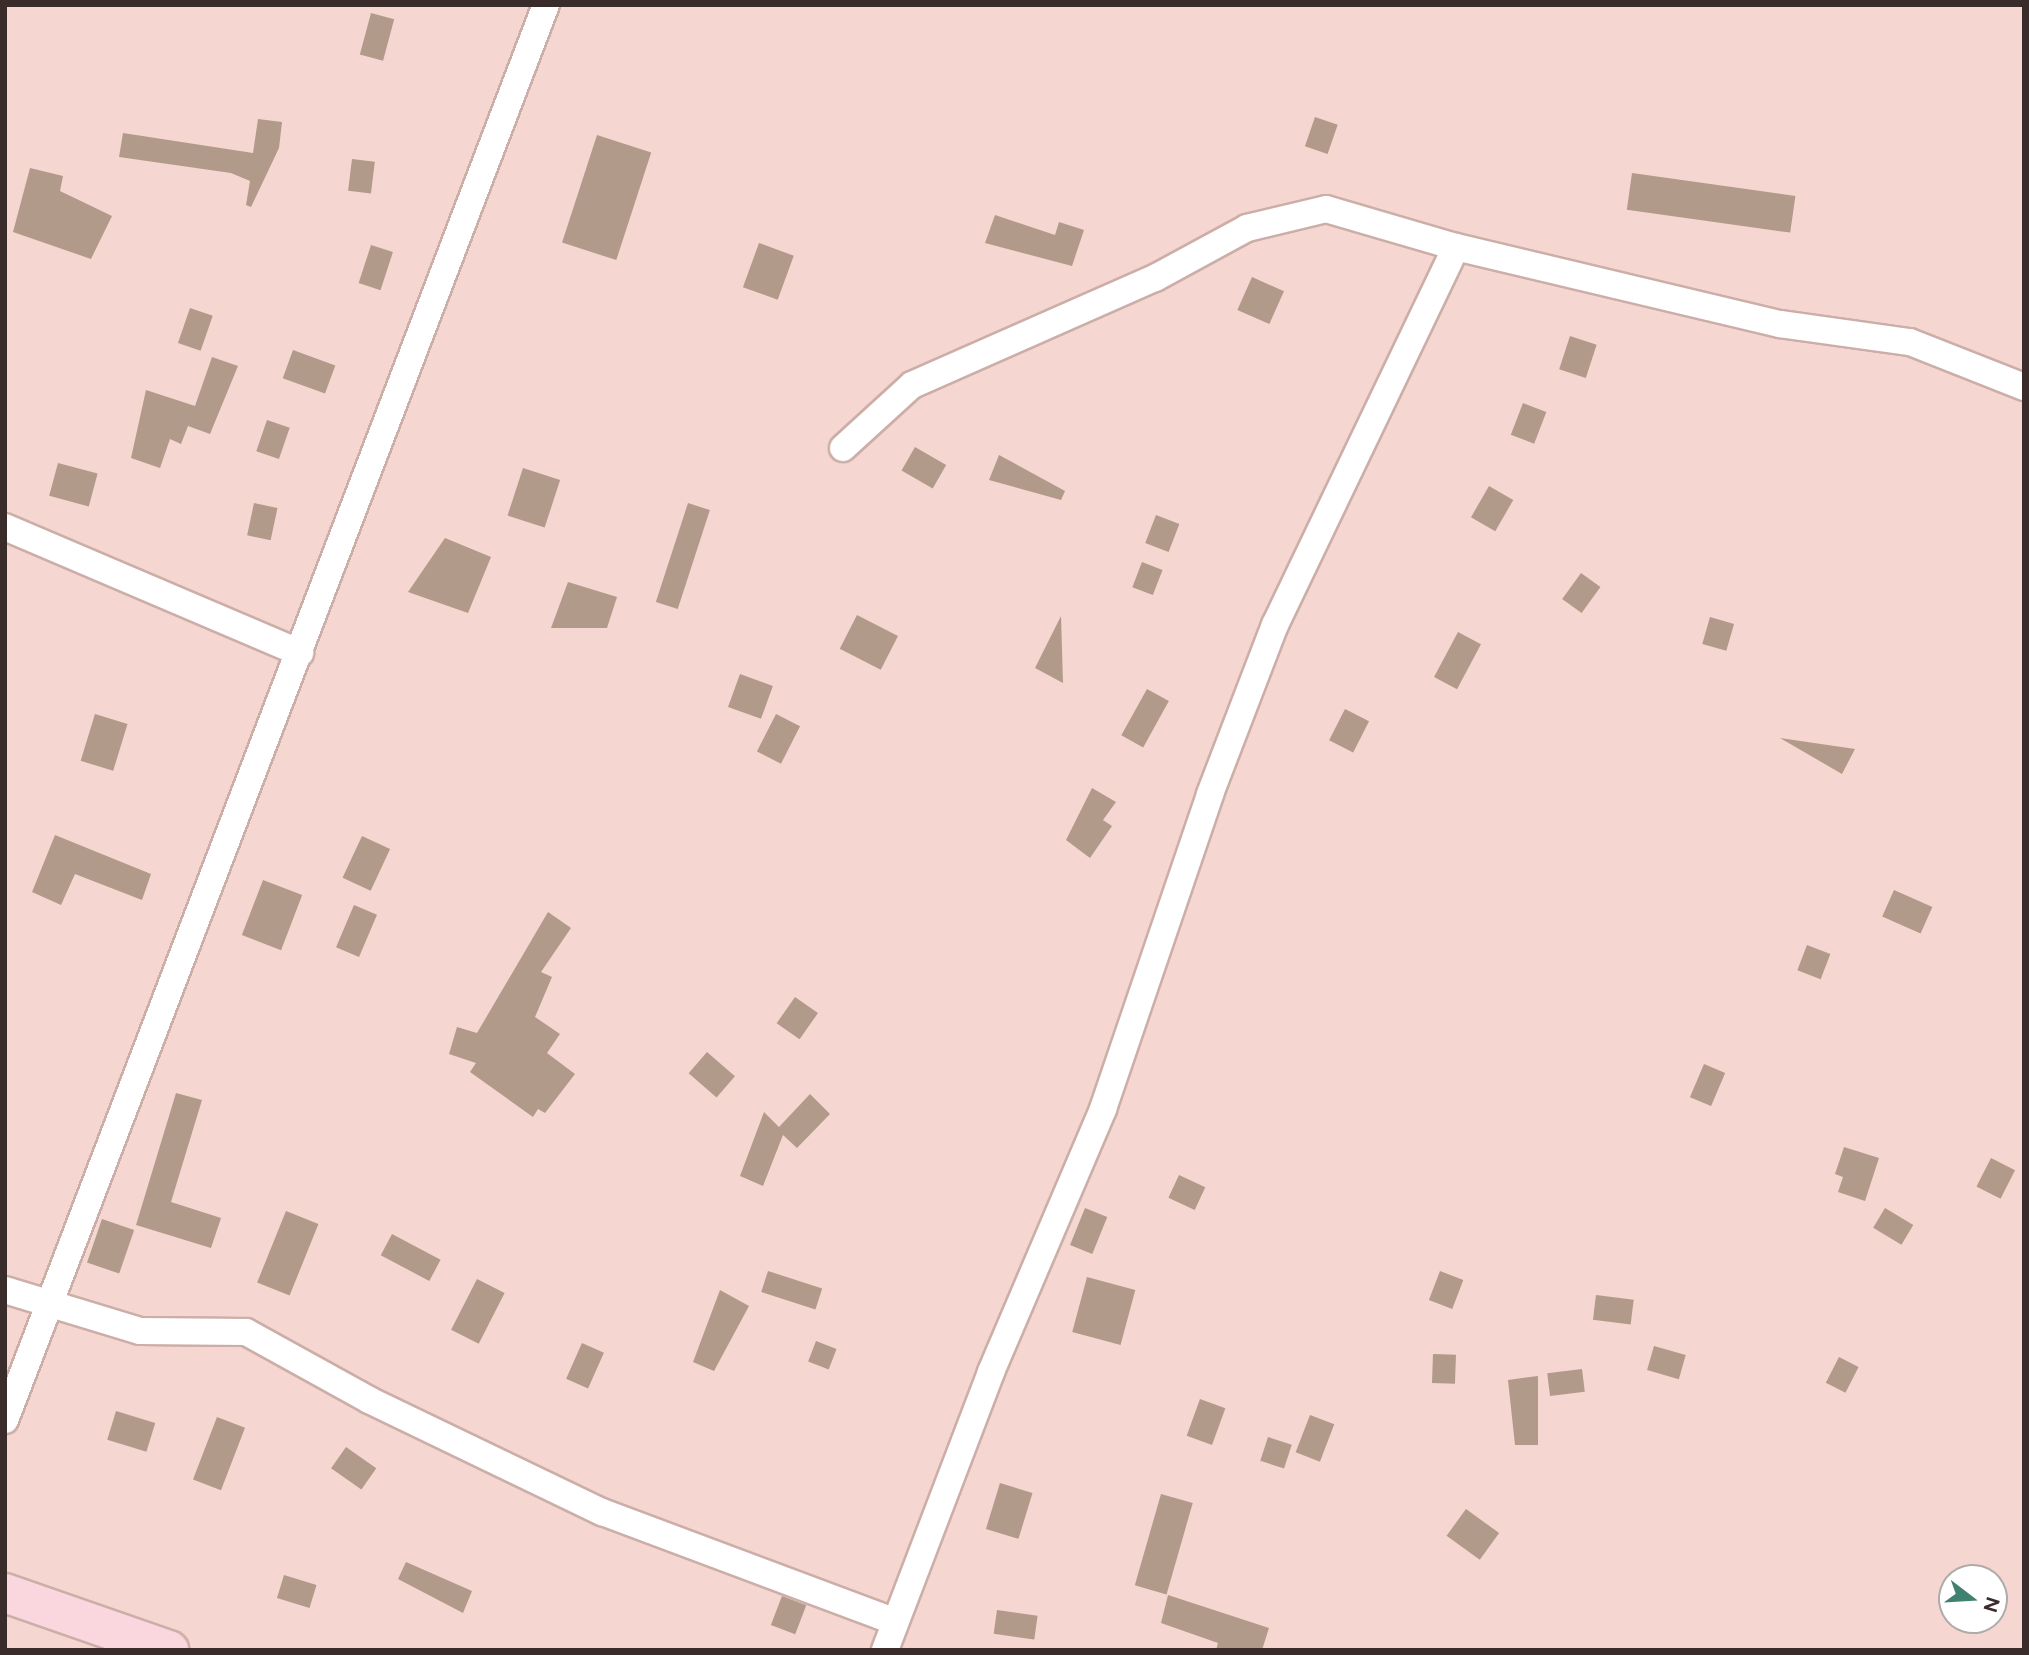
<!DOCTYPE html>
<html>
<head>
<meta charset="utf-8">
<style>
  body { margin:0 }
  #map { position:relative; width:2029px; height:1655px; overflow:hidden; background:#f6d6d0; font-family:Figtree,sans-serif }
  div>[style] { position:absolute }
  .building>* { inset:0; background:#b19a89; transform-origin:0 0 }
  .roads { filter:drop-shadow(2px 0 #ccaea8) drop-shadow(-2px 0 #ccaea8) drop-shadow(0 2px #ccaea8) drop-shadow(0 -2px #ccaea8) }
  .minor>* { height:26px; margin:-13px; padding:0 13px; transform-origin:13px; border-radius:13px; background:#fff }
  .primary>* { height:38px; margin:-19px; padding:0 19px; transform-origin:19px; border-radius:19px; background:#fad6df }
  span { translate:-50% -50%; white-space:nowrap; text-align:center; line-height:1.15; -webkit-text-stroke:7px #fff; paint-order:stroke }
  .frame { position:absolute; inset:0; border:7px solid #392c2a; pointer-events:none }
  .north { position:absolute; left:1938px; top:1564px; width:70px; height:70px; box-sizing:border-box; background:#fff; border:2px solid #b0abaa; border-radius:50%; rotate:107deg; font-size:19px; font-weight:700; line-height:28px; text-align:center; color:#392c2a }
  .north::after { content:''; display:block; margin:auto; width:24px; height:32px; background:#418170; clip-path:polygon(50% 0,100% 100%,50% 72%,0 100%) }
</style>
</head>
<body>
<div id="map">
  <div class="building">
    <div style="left:371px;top:13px;width:24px;height:43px;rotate:15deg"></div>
    <div style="left:1315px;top:117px;width:24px;height:31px;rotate:19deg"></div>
    <div style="clip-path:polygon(258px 119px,282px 122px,279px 148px,251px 207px,246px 205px,250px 181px,231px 173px,119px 157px,123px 133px,253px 153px)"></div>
    <div style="left:597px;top:135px;width:57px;height:113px;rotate:18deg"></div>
    <div style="left:352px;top:159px;width:23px;height:32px;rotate:7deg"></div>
    <div style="clip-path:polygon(30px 168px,63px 176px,60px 191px,112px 216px,91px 259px,13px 232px)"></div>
    <div style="left:1632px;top:173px;width:165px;height:37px;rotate:8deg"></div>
    <div style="clip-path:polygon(995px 215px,1055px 235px,1059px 222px,1084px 230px,1072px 266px,985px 243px)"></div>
    <div style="left:759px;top:243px;width:37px;height:47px;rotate:20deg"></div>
    <div style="left:371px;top:245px;width:23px;height:40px;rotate:18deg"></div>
    <div style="left:1252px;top:277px;width:35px;height:36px;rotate:24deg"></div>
    <div style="left:190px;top:308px;width:24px;height:37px;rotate:19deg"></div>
    <div style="left:1570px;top:336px;width:28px;height:35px;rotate:18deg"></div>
    <div style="left:293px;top:350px;width:45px;height:30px;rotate:20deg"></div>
    <div style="clip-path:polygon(212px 357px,238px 366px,210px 434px,188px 426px,181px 444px,170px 439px,160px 468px,131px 458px,146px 390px,195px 406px)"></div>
    <div style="left:1523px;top:403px;width:25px;height:34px;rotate:21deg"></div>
    <div style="left:267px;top:420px;width:24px;height:33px;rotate:19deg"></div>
    <div style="left:915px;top:447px;width:36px;height:27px;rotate:30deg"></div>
    <div style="clip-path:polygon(999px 455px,1065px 491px,1061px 500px,989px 480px)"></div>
    <div style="left:58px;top:463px;width:41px;height:34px;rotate:15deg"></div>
    <div style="left:523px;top:468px;width:39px;height:50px;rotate:18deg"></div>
    <div style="left:1489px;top:486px;width:28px;height:36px;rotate:30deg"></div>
    <div style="left:254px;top:503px;width:24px;height:33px;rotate:12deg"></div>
    <div style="left:688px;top:503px;width:23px;height:104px;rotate:18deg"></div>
    <div style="left:1156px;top:515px;width:25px;height:30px;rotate:21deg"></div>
    <div style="clip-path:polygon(445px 538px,491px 557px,468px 613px,408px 592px)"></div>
    <div style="left:1142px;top:562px;width:22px;height:27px;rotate:21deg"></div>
    <div style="left:1581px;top:573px;width:24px;height:32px;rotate:36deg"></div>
    <div style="clip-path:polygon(568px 582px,617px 597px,607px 628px,551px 628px)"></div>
    <div style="left:857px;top:615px;width:46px;height:38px;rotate:27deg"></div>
    <div style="clip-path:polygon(1061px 616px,1063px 683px,1035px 668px)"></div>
    <div style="left:1710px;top:617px;width:25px;height:28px;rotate:16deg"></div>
    <div style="left:1458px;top:632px;width:26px;height:51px;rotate:28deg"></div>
    <div style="left:740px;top:674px;width:35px;height:35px;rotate:20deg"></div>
    <div style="left:1147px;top:689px;width:25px;height:53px;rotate:29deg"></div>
    <div style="left:1345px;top:709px;width:27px;height:35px;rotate:27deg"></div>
    <div style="left:95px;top:714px;width:34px;height:49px;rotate:17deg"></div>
    <div style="left:776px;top:714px;width:27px;height:42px;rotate:27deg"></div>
    <div style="clip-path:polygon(1780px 738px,1855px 749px,1842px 774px)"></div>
    <div style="clip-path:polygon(1092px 788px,1116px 802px,1103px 820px,1112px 826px,1090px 858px,1066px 840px)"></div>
    <div style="clip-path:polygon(55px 835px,151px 874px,142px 900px,75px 874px,61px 905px,32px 892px)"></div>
    <div style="left:362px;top:836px;width:31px;height:46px;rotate:25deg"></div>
    <div style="left:263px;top:880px;width:42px;height:59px;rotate:21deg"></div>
    <div style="left:1894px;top:890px;width:42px;height:29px;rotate:24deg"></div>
    <div style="left:354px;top:905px;width:25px;height:46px;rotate:23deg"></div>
    <div style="clip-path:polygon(548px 912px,571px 928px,541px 972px,552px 977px,535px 1017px,560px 1034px,547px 1053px,575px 1074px,545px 1113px,538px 1109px,533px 1117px,470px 1072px,476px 1063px,449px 1054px,457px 1027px,477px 1033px)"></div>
    <div style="left:1807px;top:945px;width:25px;height:27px;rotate:21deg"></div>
    <div style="left:795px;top:997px;width:28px;height:32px;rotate:35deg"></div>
    <div style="left:707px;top:1052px;width:37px;height:28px;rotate:41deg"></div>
    <div style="left:1704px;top:1064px;width:23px;height:36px;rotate:23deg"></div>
    <div style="clip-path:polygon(176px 1093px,202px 1100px,171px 1202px,221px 1218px,211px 1248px,136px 1225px)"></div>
    <div style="clip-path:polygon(810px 1094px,830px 1114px,797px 1148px,783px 1135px,763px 1186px,740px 1176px,764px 1112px,779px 1127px)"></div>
    <div style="clip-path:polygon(1844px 1147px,1879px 1158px,1865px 1201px,1838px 1192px,1843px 1177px,1835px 1174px)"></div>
    <div style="left:1991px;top:1158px;width:27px;height:32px;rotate:27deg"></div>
    <div style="left:1179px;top:1175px;width:29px;height:25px;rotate:25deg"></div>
    <div style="left:1085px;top:1208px;width:24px;height:40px;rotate:22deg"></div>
    <div style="left:1885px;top:1208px;width:33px;height:23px;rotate:31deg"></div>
    <div style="left:286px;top:1211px;width:35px;height:77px;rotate:22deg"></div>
    <div style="left:102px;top:1219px;width:34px;height:46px;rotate:19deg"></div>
    <div style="left:392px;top:1234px;width:55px;height:24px;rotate:28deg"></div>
    <div style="left:768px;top:1271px;width:57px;height:22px;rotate:18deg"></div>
    <div style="left:1440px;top:1271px;width:25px;height:31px;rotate:21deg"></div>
    <div style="left:1087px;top:1277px;width:50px;height:57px;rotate:15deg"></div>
    <div style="left:477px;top:1279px;width:31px;height:57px;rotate:27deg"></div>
    <div style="clip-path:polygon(720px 1290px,749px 1306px,714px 1371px,693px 1362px)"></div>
    <div style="left:1596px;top:1295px;width:38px;height:25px;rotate:7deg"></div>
    <div style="left:816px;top:1341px;width:22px;height:22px;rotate:21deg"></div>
    <div style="left:582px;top:1343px;width:24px;height:39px;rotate:24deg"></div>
    <div style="left:1654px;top:1346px;width:33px;height:25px;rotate:16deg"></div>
    <div style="left:1433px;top:1354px;width:23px;height:29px;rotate:2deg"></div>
    <div style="left:1839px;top:1357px;width:22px;height:29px;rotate:27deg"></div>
    <div style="left:1582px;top:1369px;width:23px;height:35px;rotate:83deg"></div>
    <div style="clip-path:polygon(1538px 1376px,1538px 1445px,1515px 1445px,1508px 1380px)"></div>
    <div style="left:1200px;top:1399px;width:27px;height:39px;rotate:20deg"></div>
    <div style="left:116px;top:1411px;width:41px;height:30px;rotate:17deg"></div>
    <div style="left:1310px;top:1415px;width:26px;height:40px;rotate:21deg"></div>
    <div style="left:217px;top:1417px;width:30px;height:67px;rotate:21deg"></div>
    <div style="left:1268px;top:1437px;width:25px;height:25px;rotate:18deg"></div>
    <div style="left:346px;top:1447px;width:37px;height:26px;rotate:35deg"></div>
    <div style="left:1000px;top:1483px;width:34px;height:48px;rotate:17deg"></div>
    <div style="left:1161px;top:1494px;width:33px;height:95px;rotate:16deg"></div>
    <div style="left:1466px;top:1509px;width:41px;height:33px;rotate:36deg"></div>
    <div style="clip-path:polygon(406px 1562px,472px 1591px,463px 1613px,398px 1579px)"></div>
    <div style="left:284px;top:1575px;width:34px;height:24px;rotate:17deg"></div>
    <div style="clip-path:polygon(1168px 1595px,1269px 1628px,1262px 1650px,1216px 1650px,1218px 1643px,1161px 1623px)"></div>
    <div style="left:782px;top:1596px;width:26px;height:31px;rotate:21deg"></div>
    <div style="left:997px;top:1610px;width:41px;height:24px;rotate:8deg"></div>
  </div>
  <div class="roads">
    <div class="minor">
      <div style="left:843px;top:448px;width:93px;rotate:-42.4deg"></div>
      <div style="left:912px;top:385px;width:266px;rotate:-23.8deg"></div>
      <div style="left:1155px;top:278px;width:105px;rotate:-28.5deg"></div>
      <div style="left:1247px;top:228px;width:81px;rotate:-13.5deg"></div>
      <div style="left:1326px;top:209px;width:135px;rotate:16.3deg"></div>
      <div style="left:1456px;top:247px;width:333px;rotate:13.4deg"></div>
      <div style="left:1780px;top:324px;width:131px;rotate:7.9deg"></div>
      <div style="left:1910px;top:342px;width:123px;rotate:21.5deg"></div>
      <div style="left:5px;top:527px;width:321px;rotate:23.1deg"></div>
      <div style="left:5px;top:1290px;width:141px;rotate:16.9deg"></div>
      <div style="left:140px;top:1331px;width:106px;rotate:0.5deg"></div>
      <div style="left:246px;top:1332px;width:141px;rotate:28.9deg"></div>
      <div style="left:369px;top:1400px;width:259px;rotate:25.7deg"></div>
      <div style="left:602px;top:1512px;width:312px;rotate:20.5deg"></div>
      <div style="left:5px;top:1420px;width:1515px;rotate:-69.08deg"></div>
      <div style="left:885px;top:1650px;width:298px;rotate:-69.1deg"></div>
      <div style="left:991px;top:1372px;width:286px;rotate:-66.9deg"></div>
      <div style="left:1103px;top:1109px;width:333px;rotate:-71.2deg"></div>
      <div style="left:1210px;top:794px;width:181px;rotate:-69deg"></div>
      <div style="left:1275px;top:625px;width:419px;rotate:-64.4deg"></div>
    </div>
    <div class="primary">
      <div style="left:5px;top:1593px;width:174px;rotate:19.2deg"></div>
    </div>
  </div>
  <div class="frame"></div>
  <div class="north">N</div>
</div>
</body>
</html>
